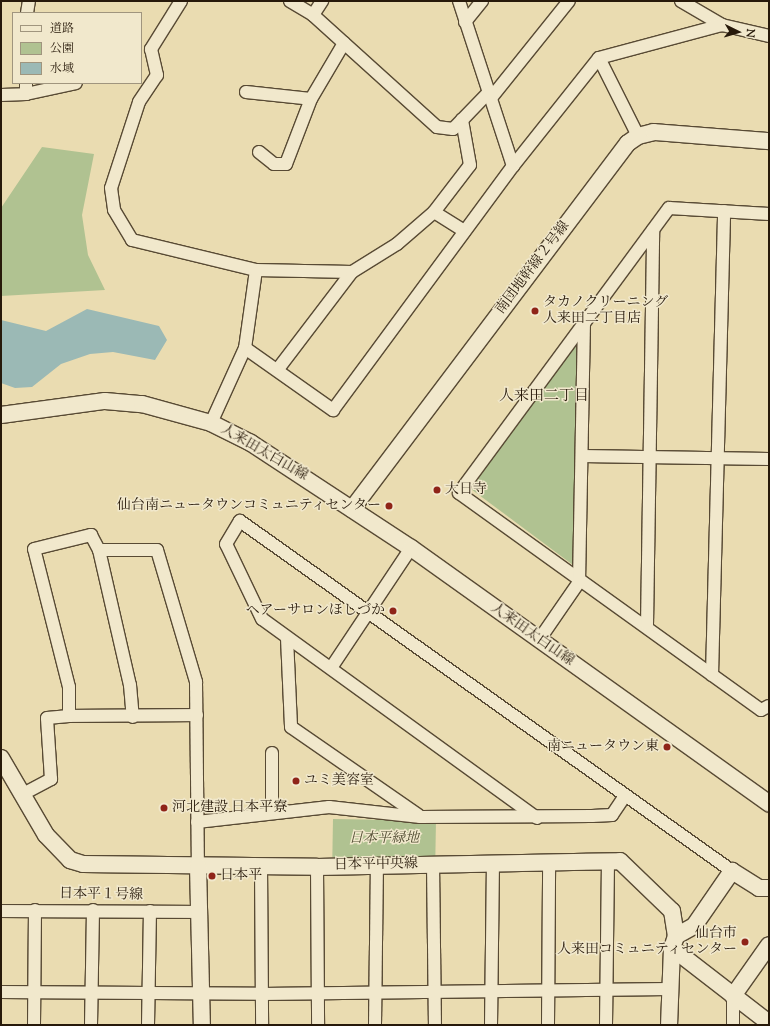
<!DOCTYPE html>
<html>
<head>
<meta charset="utf-8">
<style>
  body { margin:0 }
  #map { position:relative; width:770px; height:1026px; overflow:hidden; background:#eadcb1; font-family:"Sorts Mill Goudy","Noto Serif JP",serif }
  div>[style] { position:absolute }
  .green>* { inset:0; background:#b0c291; transform-origin:0 0 }
  .water>* { inset:0; background:#9bb9b5 }
  .roads { filter:drop-shadow(1px 0 #584a34) drop-shadow(-1px 0 #584a34) drop-shadow(0 1px #584a34) drop-shadow(0 -1px #584a34) }
  .street>* { height:12px; margin:-6px; padding:0 6px; transform-origin:6px; border-radius:6px; background:#f1e8cc }
  .secondary>* { height:16px; margin:-8px; padding:0 8px; transform-origin:8px; border-radius:8px; background:#f1e8cc }
  .dots>* { width:11px; height:11px; translate:-50% -50%; box-sizing:border-box; border:2px solid #f1e8cc; border-radius:50% }
  span { translate:-50% -50%; white-space:nowrap; text-align:center; line-height:1.15; -webkit-text-stroke:3px #f1e8cc; paint-order:stroke }
  .street-label { font-size:14px; color:#27190a }
  .poi-label { font-size:14px; color:#27190a }
  .left { translate:0 -50%; text-align:left }
  .right { translate:-100% -50%; text-align:right }
  .park-label { font-size:14px; color:#504c32; font-style:italic }
  .neighbourhood-label { font-size:15px; color:#27190a }
  .frame { position:absolute; inset:0; border:2px solid #27190a; pointer-events:none }
  .legend { position:absolute; left:12px; top:12px; width:130px; height:72px; box-sizing:border-box; background:#f1e8cc; border:1px solid #a0957e; margin:0; padding:5px 7px; list-style:none; font-size:12px; color:#27190a }
  .legend li { display:flex; align-items:center; gap:8px; height:20px }
  .legend b { width:20px; border:1px solid #a0957e }
  .north { position:absolute; left:718px; top:12px; width:40px; height:40px; -webkit-text-stroke:3px #f1e8cc; paint-order:stroke; rotate:95deg; font-size:11px; font-weight:700; line-height:16px; text-align:center; color:#27190a }
  .north::after { content:''; display:block; margin:auto; width:14px; height:18px; background:#27190a; clip-path:polygon(50% 0,100% 100%,50% 72%,0 100%) }
</style>
</head>
<body>
<div id="map">
  <div class="green">
    <div style="clip-path:polygon(42px 147px,94px 154px,82px 215px,88px 255px,105px 290px,1px 296px,1px 208px)"></div>
    <div style="clip-path:polygon(574px 341px,578px 343px,573px 565px,471px 489px)"></div>
    <div style="left:333px;top:819px;width:103px;height:38px;rotate:1deg"></div>
  </div>
  <div class="water">
    <div style="clip-path:polygon(87px 309px,159px 326px,167px 340px,155px 360px,113px 352px,90px 354px,61px 364px,32px 387px,15px 388px,1px 383px,1px 320px,46px 331px)"></div>
  </div>
  <div class="roads">
    <div class="street">
      <div style="left:181px;top:1px;width:57px;rotate:122deg"></div>
      <div style="left:151px;top:49px;width:27px;rotate:77deg"></div>
      <div style="left:157px;top:75px;width:32px;rotate:124deg"></div>
      <div style="left:139px;top:102px;width:90px;rotate:108deg"></div>
      <div style="left:111px;top:188px;width:22px;rotate:82deg"></div>
      <div style="left:114px;top:210px;width:35px;rotate:59deg"></div>
      <div style="left:132px;top:240px;width:128px;rotate:13.6deg"></div>
      <div style="left:256px;top:270px;width:79px;rotate:98deg"></div>
      <div style="left:245px;top:348px;width:82px;rotate:114.4deg"></div>
      <div style="left:290px;top:1px;width:27px;rotate:31deg"></div>
      <div style="left:313px;top:15px;width:167px;rotate:42.1deg"></div>
      <div style="left:437px;top:127px;width:16px;rotate:7deg"></div>
      <div style="left:453px;top:129px;width:13px;rotate:-45deg"></div>
      <div style="left:459px;top:1px;width:174px;rotate:71.9deg"></div>
      <div style="left:681px;top:1px;width:48px;rotate:30.3deg"></div>
      <div style="left:722px;top:25px;width:48px;rotate:13.2deg"></div>
      <div style="left:27px;top:13px;width:12px;rotate:-81deg"></div>
      <div style="left:313px;top:15px;width:17px;rotate:-57deg"></div>
      <div style="left:465px;top:22px;width:27px;rotate:-51deg"></div>
      <div style="left:599px;top:58px;width:87px;rotate:63.4deg"></div>
      <div style="left:26px;top:83px;width:11px;rotate:90deg"></div>
      <div style="left:26px;top:94px;width:51px;rotate:-12.4deg"></div>
      <div style="left:246px;top:92px;width:65px;rotate:6.1deg"></div>
      <div style="left:1px;top:95px;width:25px;rotate:-2deg"></div>
      <div style="left:491px;top:98px;width:124px;rotate:-51.2deg"></div>
      <div style="left:259px;top:152px;width:19px;rotate:39deg"></div>
      <div style="left:274px;top:164px;width:12px"></div>
      <div style="left:286px;top:164px;width:70px;rotate:-69deg"></div>
      <div style="left:311px;top:99px;width:65px;rotate:-59.5deg"></div>
      <div style="left:434px;top:212px;width:36px;rotate:32deg"></div>
      <div style="left:769px;top:214px;width:100px;rotate:-176.6deg"></div>
      <div style="left:669px;top:208px;width:354px;rotate:126.4deg"></div>
      <div style="left:459px;top:493px;width:372px;rotate:35.7deg"></div>
      <div style="left:761px;top:710px;width:9px;rotate:-27deg"></div>
      <div style="left:256px;top:270px;width:96px;rotate:1.2deg"></div>
      <div style="left:245px;top:348px;width:108px;rotate:35.2deg"></div>
      <div style="left:333px;top:410px;width:303px;rotate:-53.6deg"></div>
      <div style="left:513px;top:166px;width:138px;rotate:-51.5deg"></div>
      <div style="left:599px;top:58px;width:127px;rotate:-15deg"></div>
      <div style="left:278px;top:369px;width:122px;rotate:-52.7deg"></div>
      <div style="left:352px;top:272px;width:53px;rotate:-31.9deg"></div>
      <div style="left:397px;top:244px;width:49px;rotate:-40.9deg"></div>
      <div style="left:434px;top:212px;width:59px;rotate:-52.5deg"></div>
      <div style="left:470px;top:165px;width:46px;rotate:-100.1deg"></div>
      <div style="left:462px;top:120px;width:39px;rotate:-46deg"></div>
      <div style="left:582px;top:456px;width:187px;rotate:0.9deg"></div>
      <div style="left:99px;top:550px;width:139px;rotate:77.1deg"></div>
      <div style="left:130px;top:685px;width:32px;rotate:85deg"></div>
      <div style="left:647px;top:625px;width:395px;rotate:-89.1deg"></div>
      <div style="left:287px;top:638px;width:89px;rotate:87.4deg"></div>
      <div style="left:291px;top:727px;width:155px;rotate:34.7deg"></div>
      <div style="left:539px;top:640px;width:70px;rotate:-55.4deg"></div>
      <div style="left:579px;top:582px;width:261px;rotate:-88.9deg"></div>
      <div style="left:331px;top:668px;width:144px;rotate:-56.3deg"></div>
      <div style="left:712px;top:675px;width:464px;rotate:-88.5deg"></div>
      <div style="left:69px;top:716px;width:128px;rotate:-0.4deg"></div>
      <div style="left:272px;top:753px;width:59px;rotate:90deg"></div>
      <div style="left:23px;top:794px;width:32px;rotate:-28deg"></div>
      <div style="left:51px;top:779px;width:61px;rotate:-93.8deg"></div>
      <div style="left:47px;top:718px;width:22px;rotate:-5deg"></div>
      <div style="left:69px;top:716px;width:29px;rotate:-90deg"></div>
      <div style="left:69px;top:687px;width:142px;rotate:-104.2deg"></div>
      <div style="left:34px;top:549px;width:59px;rotate:-13.8deg"></div>
      <div style="left:91px;top:535px;width:17px;rotate:62deg"></div>
      <div style="left:99px;top:550px;width:58px"></div>
      <div style="left:157px;top:550px;width:138px;rotate:73.5deg"></div>
      <div style="left:196px;top:682px;width:184px;rotate:89.4deg"></div>
      <div style="left:537px;top:818px;width:339px;rotate:-144.1deg"></div>
      <div style="left:262px;top:619px;width:83px;rotate:-115.6deg"></div>
      <div style="left:226px;top:544px;width:27px;rotate:-59deg"></div>
      <div style="left:240px;top:521px;width:604px;rotate:35.43deg"></div>
      <div style="left:197px;top:822px;width:133px;rotate:-6.5deg"></div>
      <div style="left:329px;top:807px;width:92px;rotate:6.3deg"></div>
      <div style="left:420px;top:817px;width:172px;rotate:-0.3deg"></div>
      <div style="left:592px;top:816px;width:20px;rotate:-3deg"></div>
      <div style="left:612px;top:815px;width:23px;rotate:-56deg"></div>
      <div style="left:433px;top:864px;width:161px;rotate:89.3deg"></div>
      <div style="left:261px;top:865px;width:160px;rotate:89.6deg"></div>
      <div style="left:317px;top:867px;width:158px;rotate:89.6deg"></div>
      <div style="left:1px;top:911px;width:200px;rotate:0.3deg"></div>
      <div style="left:1px;top:992px;width:261px;rotate:0.4deg"></div>
      <div style="left:262px;top:994px;width:407px;rotate:-0.7deg"></div>
      <div style="left:34px;top:1025px;width:115px;rotate:-89.5deg"></div>
      <div style="left:91px;top:1025px;width:115px;rotate:-89deg"></div>
      <div style="left:148px;top:1025px;width:114px;rotate:-89deg"></div>
      <div style="left:375px;top:1025px;width:160px;rotate:-89.3deg"></div>
      <div style="left:491px;top:1025px;width:161px;rotate:-89.3deg"></div>
      <div style="left:548px;top:1025px;width:162px;rotate:-89.6deg"></div>
      <div style="left:606px;top:1025px;width:163px;rotate:-89.3deg"></div>
      <div style="left:733px;top:1025px;width:29px;rotate:-90deg"></div>
    </div>
    <div class="secondary">
      <div style="left:1px;top:415px;width:105px;rotate:-7.7deg"></div>
      <div style="left:105px;top:401px;width:37px;rotate:5deg"></div>
      <div style="left:142px;top:404px;width:72px;rotate:15.4deg"></div>
      <div style="left:211px;top:423px;width:45px;rotate:26.6deg"></div>
      <div style="left:251px;top:443px;width:191px;rotate:33.3deg"></div>
      <div style="left:411px;top:548px;width:440px;rotate:35.5deg"></div>
      <div style="left:352px;top:509px;width:458px;rotate:-53deg"></div>
      <div style="left:628px;top:143px;width:12px;rotate:-35deg"></div>
      <div style="left:638px;top:136px;width:16px;rotate:-14deg"></div>
      <div style="left:654px;top:132px;width:115px;rotate:4.5deg"></div>
      <div style="left:1px;top:758px;width:89px;rotate:59.7deg"></div>
      <div style="left:46px;top:835px;width:35px;rotate:46deg"></div>
      <div style="left:70px;top:860px;width:14px;rotate:17deg"></div>
      <div style="left:83px;top:864px;width:234px;rotate:0.7deg"></div>
      <div style="left:317px;top:867px;width:303px;rotate:-1.1deg"></div>
      <div style="left:620px;top:861px;width:72px;rotate:43.9deg"></div>
      <div style="left:672px;top:911px;width:25px;rotate:81deg"></div>
      <div style="left:676px;top:936px;width:13px;rotate:108deg"></div>
      <div style="left:672px;top:948px;width:77px;rotate:92.2deg"></div>
      <div style="left:198px;top:866px;width:159px;rotate:88.6deg"></div>
      <div style="left:676px;top:936px;width:21px;rotate:-29deg"></div>
      <div style="left:694px;top:926px;width:67px;rotate:-55.4deg"></div>
      <div style="left:732px;top:871px;width:32px;rotate:32deg"></div>
      <div style="left:759px;top:888px;width:10px"></div>
      <div style="left:672px;top:948px;width:123px;rotate:37.7deg"></div>
      <div style="left:733px;top:996px;width:62px;rotate:-54.8deg"></div>
    </div>
  </div>
  <div class="dots">
    <div style="left:535px;top:311px;background:#8f2418"></div>
    <div style="left:437px;top:490px;background:#8f2418"></div>
    <div style="left:389px;top:506px;background:#8f2418"></div>
    <div style="left:393px;top:611px;background:#8f2418"></div>
    <div style="left:667px;top:747px;background:#8f2418"></div>
    <div style="left:296px;top:781px;background:#8f2418"></div>
    <div style="left:164px;top:808px;background:#8f2418"></div>
    <div style="left:212px;top:876px;background:#8f2418"></div>
    <div style="left:745px;top:942px;background:#8f2418"></div>
  </div>
  <div class="street-label">
    <span style="left:533px;top:268px;rotate:-53deg">南団地幹線２号線</span>
    <span style="left:264px;top:453px;rotate:30deg">人来田太白山線</span>
    <span style="left:532px;top:635px;rotate:35deg">人来田太白山線</span>
    <span style="left:376px;top:865px;rotate:-1deg">日本平中央線</span>
    <span style="left:101px;top:895px;rotate:1deg">日本平１号線</span>
  </div>
  <div class="poi-label">
    <span class="left" style="left:543px;top:311px">タカノクリーニング<br>人来田二丁目店</span>
    <span class="left" style="left:445px;top:490px">大日寺</span>
    <span class="right" style="left:381px;top:506px">仙台南ニュータウンコミュニティセンター</span>
    <span class="right" style="left:385px;top:611px">ヘアーサロンほしづか</span>
    <span class="right" style="left:659px;top:747px">南ニュータウン東</span>
    <span class="left" style="left:304px;top:781px">ユミ美容室</span>
    <span class="left" style="left:172px;top:808px">河北建設 日本平寮</span>
    <span class="left" style="left:220px;top:876px">日本平</span>
    <span class="right" style="left:737px;top:942px">仙台市<br>人来田コミュニティセンター</span>
  </div>
  <div class="park-label">
    <span style="left:384px;top:839px">日本平緑地</span>
  </div>
  <div class="neighbourhood-label">
    <span style="left:544px;top:397px">人来田二丁目</span>
  </div>
  <div class="frame"></div>
  <ul class="legend">
  <li><b style="height:5px;background:#f1e8cc"></b>道路</li>
  <li><b style="height:11px;background:#b0c291"></b>公園</li>
  <li><b style="height:11px;background:#9bb9b5"></b>水域</li>
  </ul>
  <div class="north">N</div>
</div>
</body>
</html>
